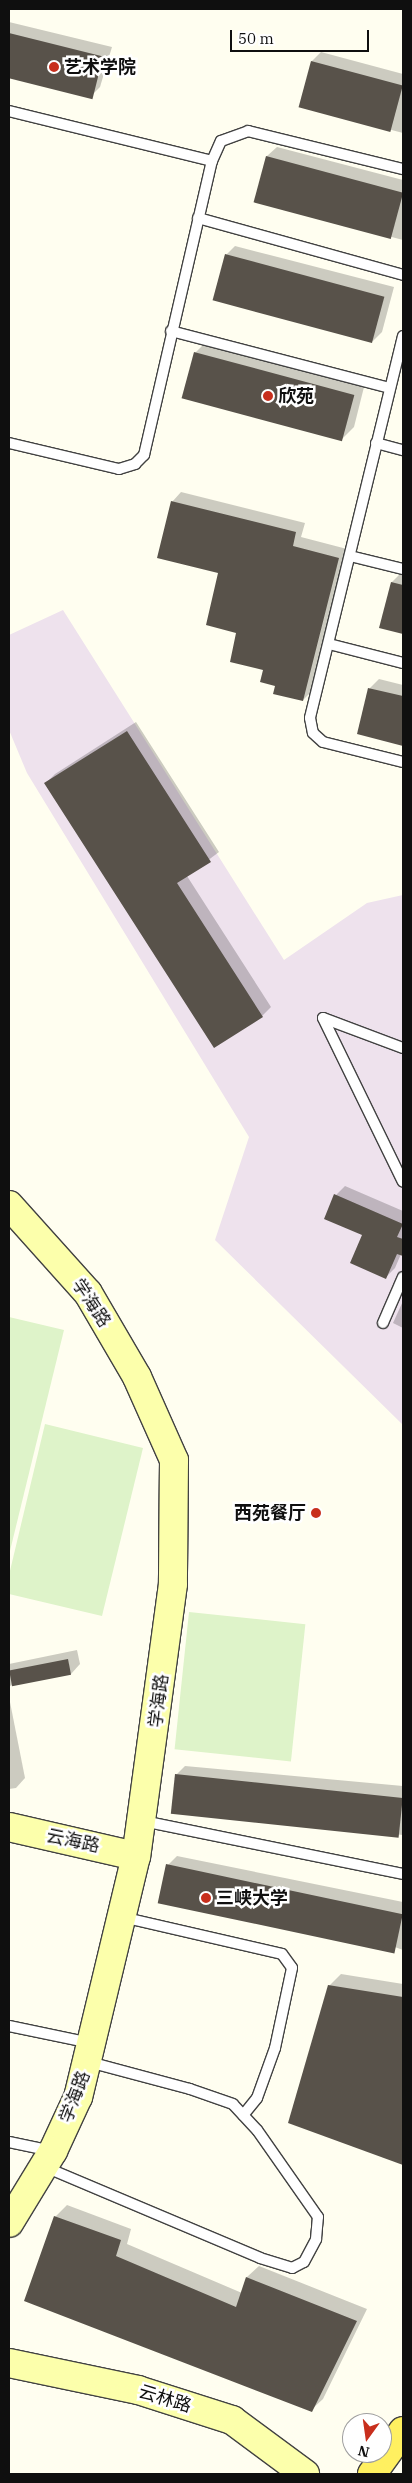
<!DOCTYPE html>
<html>
<head>
<meta charset="utf-8">
<style>
  body { margin:0 }
  #map { position:relative; width:412px; height:2483px; overflow:hidden; background:#fffef0; font-family:"IBM Plex Serif","Noto Sans SC",serif }
  div>[style] { position:absolute }
  .industrial>* { inset:0; background:#eee2ed }
  .pitch>* { inset:0; background:#def3c9; transform-origin:0 0 }
  .shadow>* { inset:0; background:#0003 }
  .building>* { inset:0; background:#58524a; transform-origin:0 0 }
  .roads { filter:drop-shadow(1px 0 #424242) drop-shadow(-1px 0 #424242) drop-shadow(0 1px #424242) drop-shadow(0 -1px #424242) }
  .lane>* { height:10px; margin:-5px; padding:0 5px; transform-origin:5px; border-radius:5px; background:#fff }
  .secondary>* { height:28px; margin:-14px; padding:0 14px; transform-origin:14px; border-radius:14px; background:#fcffab }
  .primary>* { height:28px; margin:-14px; padding:0 14px; transform-origin:14px; border-radius:14px; background:#fff060 }
  .dots>* { width:14px; height:14px; translate:-50% -50%; box-sizing:border-box; border:2px solid #fff; border-radius:50% }
  span { translate:-50% -50%; white-space:nowrap; text-align:center; line-height:1.15; -webkit-text-stroke:5px #fff; paint-order:stroke }
  .poi-label { font-size:18px; color:#0f0f0f; font-weight:700 }
  .left { translate:0 -50%; text-align:left }
  .right { translate:-100% -50%; text-align:right }
  .street-label { font-size:18px; color:#0f0f0f }
  .frame { position:absolute; inset:0; border:10px solid #0f0f0f; pointer-events:none }
  .north { position:absolute; left:342px; top:2413px; width:50px; height:50px; box-sizing:border-box; background:#fff; border:1px solid #9f9f9f; border-radius:50%; rotate:194deg; font-size:14px; font-weight:700; line-height:20px; text-align:center; color:#0f0f0f }
  .north::after { content:''; display:block; margin:auto; width:18px; height:22px; background:#c82f1d; clip-path:polygon(50% 0,100% 100%,50% 72%,0 100%) }
  .scale { position:absolute; left:230px; top:30px; width:139px; height:22px; box-sizing:border-box; border:2px solid #0f0f0f; border-top:0; padding-left:6px; font-size:15px; line-height:18px; white-space:nowrap; color:#0f0f0f; -webkit-text-stroke:4px #fff; paint-order:stroke }
</style>
</head>
<body>
<div id="map">
  <div class="industrial">
    <div style="clip-path:polygon(63px 610px,284px 960px,367px 903px,403px 895px,403px 1425px,215px 1240px,249px 1137px,27px 773px,9px 730px,9px 635px)"></div>
  </div>
  <div class="pitch">
    <div style="clip-path:polygon(9px 1317px,64px 1330px,9px 1555px)"></div>
    <div style="clip-path:polygon(45px 1424px,143px 1448px,102px 1616px,9px 1594px,9px 1575px)"></div>
    <div style="left:189px;top:1612px;width:117px;height:138px;rotate:6deg"></div>
  </div>
  <div class="shadow">
    <div style="clip-path:polygon(9px 22px,112px 47px,100px 87px,91px 96px,9px 76px)"></div>
    <div style="clip-path:polygon(321px 52px,403px 74px,403px 133px,300px 106px,312px 61px)"></div>
    <div style="clip-path:polygon(277px 147px,403px 180px,403px 240px,256px 201px,267px 156px)"></div>
    <div style="clip-path:polygon(235px 246px,394px 287px,382px 332px,373px 341px,226px 255px)"></div>
    <div style="clip-path:polygon(207px 341px,365px 383px,354px 427px,342px 439px,195px 353px)"></div>
    <div style="clip-path:polygon(181px 492px,305px 523px,301px 537px,347px 549px,312px 691px,303px 700px,277px 685px,238px 632px,220px 573px,172px 502px)"></div>
    <div style="clip-path:polygon(401px 573px,403px 574px,403px 633px,380px 627px,392px 582px)"></div>
    <div style="clip-path:polygon(379px 679px,403px 685px,403px 744px,358px 733px,370px 688px)"></div>
    <div style="clip-path:polygon(136px 722px,219px 852px,187px 876px,271px 1007px,262px 1016px,46px 783px,55px 774px)"></div>
    <div style="clip-path:polygon(345px 1186px,403px 1211px,403px 1255px,401px 1254px,395px 1268px,386px 1277px,364px 1235px,336px 1195px)"></div>
    <div style="clip-path:polygon(403px 1301px,403px 1328px,393px 1323px)"></div>
    <div style="clip-path:polygon(77px 1650px,80px 1664px,71px 1674px,9px 1686px,9px 1664px)"></div>
    <div style="clip-path:polygon(9px 1697px,25px 1778px,16px 1788px,9px 1789px)"></div>
    <div style="clip-path:polygon(185px 1766px,403px 1786px,403px 1835px,172px 1813px,176px 1775px)"></div>
    <div style="clip-path:polygon(177px 1856px,403px 1902px,403px 1950px,168px 1865px)"></div>
    <div style="clip-path:polygon(341px 1974px,403px 1984px,403px 2163px,289px 2122px,329px 1986px)"></div>
    <div style="clip-path:polygon(67px 2205px,131px 2229px,127px 2244px,242px 2293px,247px 2277px,259px 2266px,367px 2309px,323px 2399px,311px 2410px,55px 2217px)"></div>
  </div>
  <div class="building">
    <div style="left:9px;top:33px;width:97px;height:44px;rotate:14deg"></div>
    <div style="left:311px;top:61px;width:95px;height:48px;rotate:15deg"></div>
    <div style="left:266px;top:156px;width:142px;height:48px;rotate:15deg"></div>
    <div style="left:225px;top:254px;width:165px;height:48px;rotate:15deg"></div>
    <div style="left:194px;top:352px;width:166px;height:48px;rotate:15deg"></div>
    <div style="clip-path:polygon(171px 501px,296px 532px,293px 546px,339px 558px,303px 701px,273px 694px,275px 686px,260px 682px,263px 670px,230px 662px,236px 633px,206px 625px,218px 573px,157px 558px)"></div>
    <div style="clip-path:polygon(391px 582px,403px 585px,403px 634px,379px 628px)"></div>
    <div style="clip-path:polygon(368px 688px,403px 696px,403px 746px,357px 734px)"></div>
    <div style="clip-path:polygon(127px 731px,211px 862px,177px 883px,263px 1017px,214px 1048px,44px 783px)"></div>
    <div style="clip-path:polygon(334px 1194px,403px 1224px,397px 1237px,403px 1239px,403px 1256px,397px 1254px,386px 1279px,350px 1263px,362px 1235px,324px 1219px)"></div>
    <div style="left:68px;top:1659px;width:16px;height:60px;rotate:79deg"></div>
    <div style="left:175px;top:1774px;width:229px;height:40px;rotate:6deg"></div>
    <div style="left:166px;top:1864px;width:242px;height:40px;rotate:12deg"></div>
    <div style="clip-path:polygon(328px 1985px,403px 1997px,403px 2165px,288px 2123px)"></div>
    <div style="clip-path:polygon(54px 2216px,121px 2240px,116px 2256px,236px 2307px,246px 2277px,357px 2321px,312px 2412px,24px 2301px)"></div>
  </div>
  <div class="roads">
    <div class="lane">
      <div style="left:9px;top:111px;width:209px;rotate:13.8deg"></div>
      <div style="left:198px;top:218px;width:213px;rotate:15.5deg"></div>
      <div style="left:171px;top:331px;width:226px;rotate:14.6deg"></div>
      <div style="left:403px;top:336px;width:393px;rotate:103.7deg"></div>
      <div style="left:310px;top:718px;width:15px;rotate:79deg"></div>
      <div style="left:313px;top:733px;width:13px;rotate:42deg"></div>
      <div style="left:323px;top:742px;width:82px;rotate:14deg"></div>
      <div style="left:9px;top:443px;width:113px;rotate:13.3deg"></div>
      <div style="left:119px;top:469px;width:17px;rotate:-17deg"></div>
      <div style="left:135px;top:464px;width:13px;rotate:-45deg"></div>
      <div style="left:144px;top:455px;width:302px;rotate:-77deg"></div>
      <div style="left:212px;top:161px;width:22px;rotate:-66deg"></div>
      <div style="left:221px;top:141px;width:29px;rotate:-20deg"></div>
      <div style="left:248px;top:131px;width:160px;rotate:13.8deg"></div>
      <div style="left:376px;top:443px;width:28px;rotate:15deg"></div>
      <div style="left:350px;top:556px;width:55px;rotate:13.8deg"></div>
      <div style="left:329px;top:644px;width:76px;rotate:14.4deg"></div>
      <div style="left:323px;top:1018px;width:182px;rotate:64deg"></div>
      <div style="left:323px;top:1018px;width:85px;rotate:20.6deg"></div>
      <div style="left:383px;top:1323px;width:50px;rotate:-66.5deg"></div>
      <div style="left:143px;top:1821px;width:265px;rotate:11.5deg"></div>
      <div style="left:122px;top:1917px;width:164px;rotate:13deg"></div>
      <div style="left:282px;top:1954px;width:17px;rotate:54deg"></div>
      <div style="left:292px;top:1968px;width:82px;rotate:102deg"></div>
      <div style="left:275px;top:2048px;width:53px;rotate:109.8deg"></div>
      <div style="left:257px;top:2098px;width:22px;rotate:129deg"></div>
      <div style="left:9px;top:2026px;width:84px;rotate:11.7deg"></div>
      <div style="left:9px;top:2142px;width:44px;rotate:11.8deg"></div>
      <div style="left:45px;top:2167px;width:233px;rotate:22.9deg"></div>
      <div style="left:260px;top:2258px;width:34px;rotate:17deg"></div>
      <div style="left:292px;top:2268px;width:13px;rotate:-27deg"></div>
      <div style="left:304px;top:2262px;width:26px;rotate:-62deg"></div>
      <div style="left:316px;top:2239px;width:22px;rotate:-85deg"></div>
      <div style="left:318px;top:2217px;width:106px;rotate:-125deg"></div>
      <div style="left:257px;top:2130px;width:35px;rotate:-133deg"></div>
      <div style="left:233px;top:2104px;width:46px;rotate:-160.8deg"></div>
      <div style="left:190px;top:2089px;width:105px;rotate:-165deg"></div>
    </div>
    <div class="secondary">
      <div style="left:9px;top:1205px;width:118px;rotate:48.1deg"></div>
      <div style="left:88px;top:1293px;width:97px;rotate:59.7deg"></div>
      <div style="left:137px;top:1377px;width:91px;rotate:66deg"></div>
      <div style="left:174px;top:1460px;width:124px;rotate:90.5deg"></div>
      <div style="left:173px;top:1584px;width:275px;rotate:97.7deg"></div>
      <div style="left:136px;top:1856px;width:248px;rotate:103.5deg"></div>
      <div style="left:78px;top:2097px;width:60px;rotate:114.8deg"></div>
      <div style="left:53px;top:2151px;width:84px;rotate:121.4deg"></div>
      <div style="left:9px;top:1827px;width:130px;rotate:12.9deg"></div>
      <div style="left:9px;top:2363px;width:132px;rotate:11.8deg"></div>
      <div style="left:138px;top:2390px;width:99px;rotate:17.7deg"></div>
      <div style="left:232px;top:2420px;width:91px;rotate:36.5deg"></div>
    </div>
    <div class="primary">
      <div style="left:372px;top:2474px;width:53px;rotate:-54.2deg"></div>
    </div>
  </div>
  <div class="dots">
    <div style="left:54px;top:67px;background:#c82f1d"></div>
    <div style="left:268px;top:396px;background:#c82f1d"></div>
    <div style="left:316px;top:1513px;background:#c82f1d"></div>
    <div style="left:206px;top:1898px;background:#c82f1d"></div>
  </div>
  <div class="poi-label">
    <span class="left" style="left:64px;top:67px">艺术学院</span>
    <span class="left" style="left:278px;top:396px">欣苑</span>
    <span class="right" style="left:306px;top:1513px">西苑餐厅</span>
    <span class="left" style="left:216px;top:1898px">三峡大学</span>
  </div>
  <div class="street-label">
    <span style="left:91px;top:1303px;rotate:56deg">学海路</span>
    <span style="left:159px;top:1701px;rotate:-83deg">学海路</span>
    <span style="left:73px;top:1841px;rotate:12deg">云海路</span>
    <span style="left:75px;top:2097px;rotate:-69deg">学海路</span>
    <span style="left:165px;top:2399px;rotate:17deg">云林路</span>
  </div>
  <div class="frame"></div>
  <div class="north">N</div>
  <div class="scale">50 m</div>
</div>
</body>
</html>
